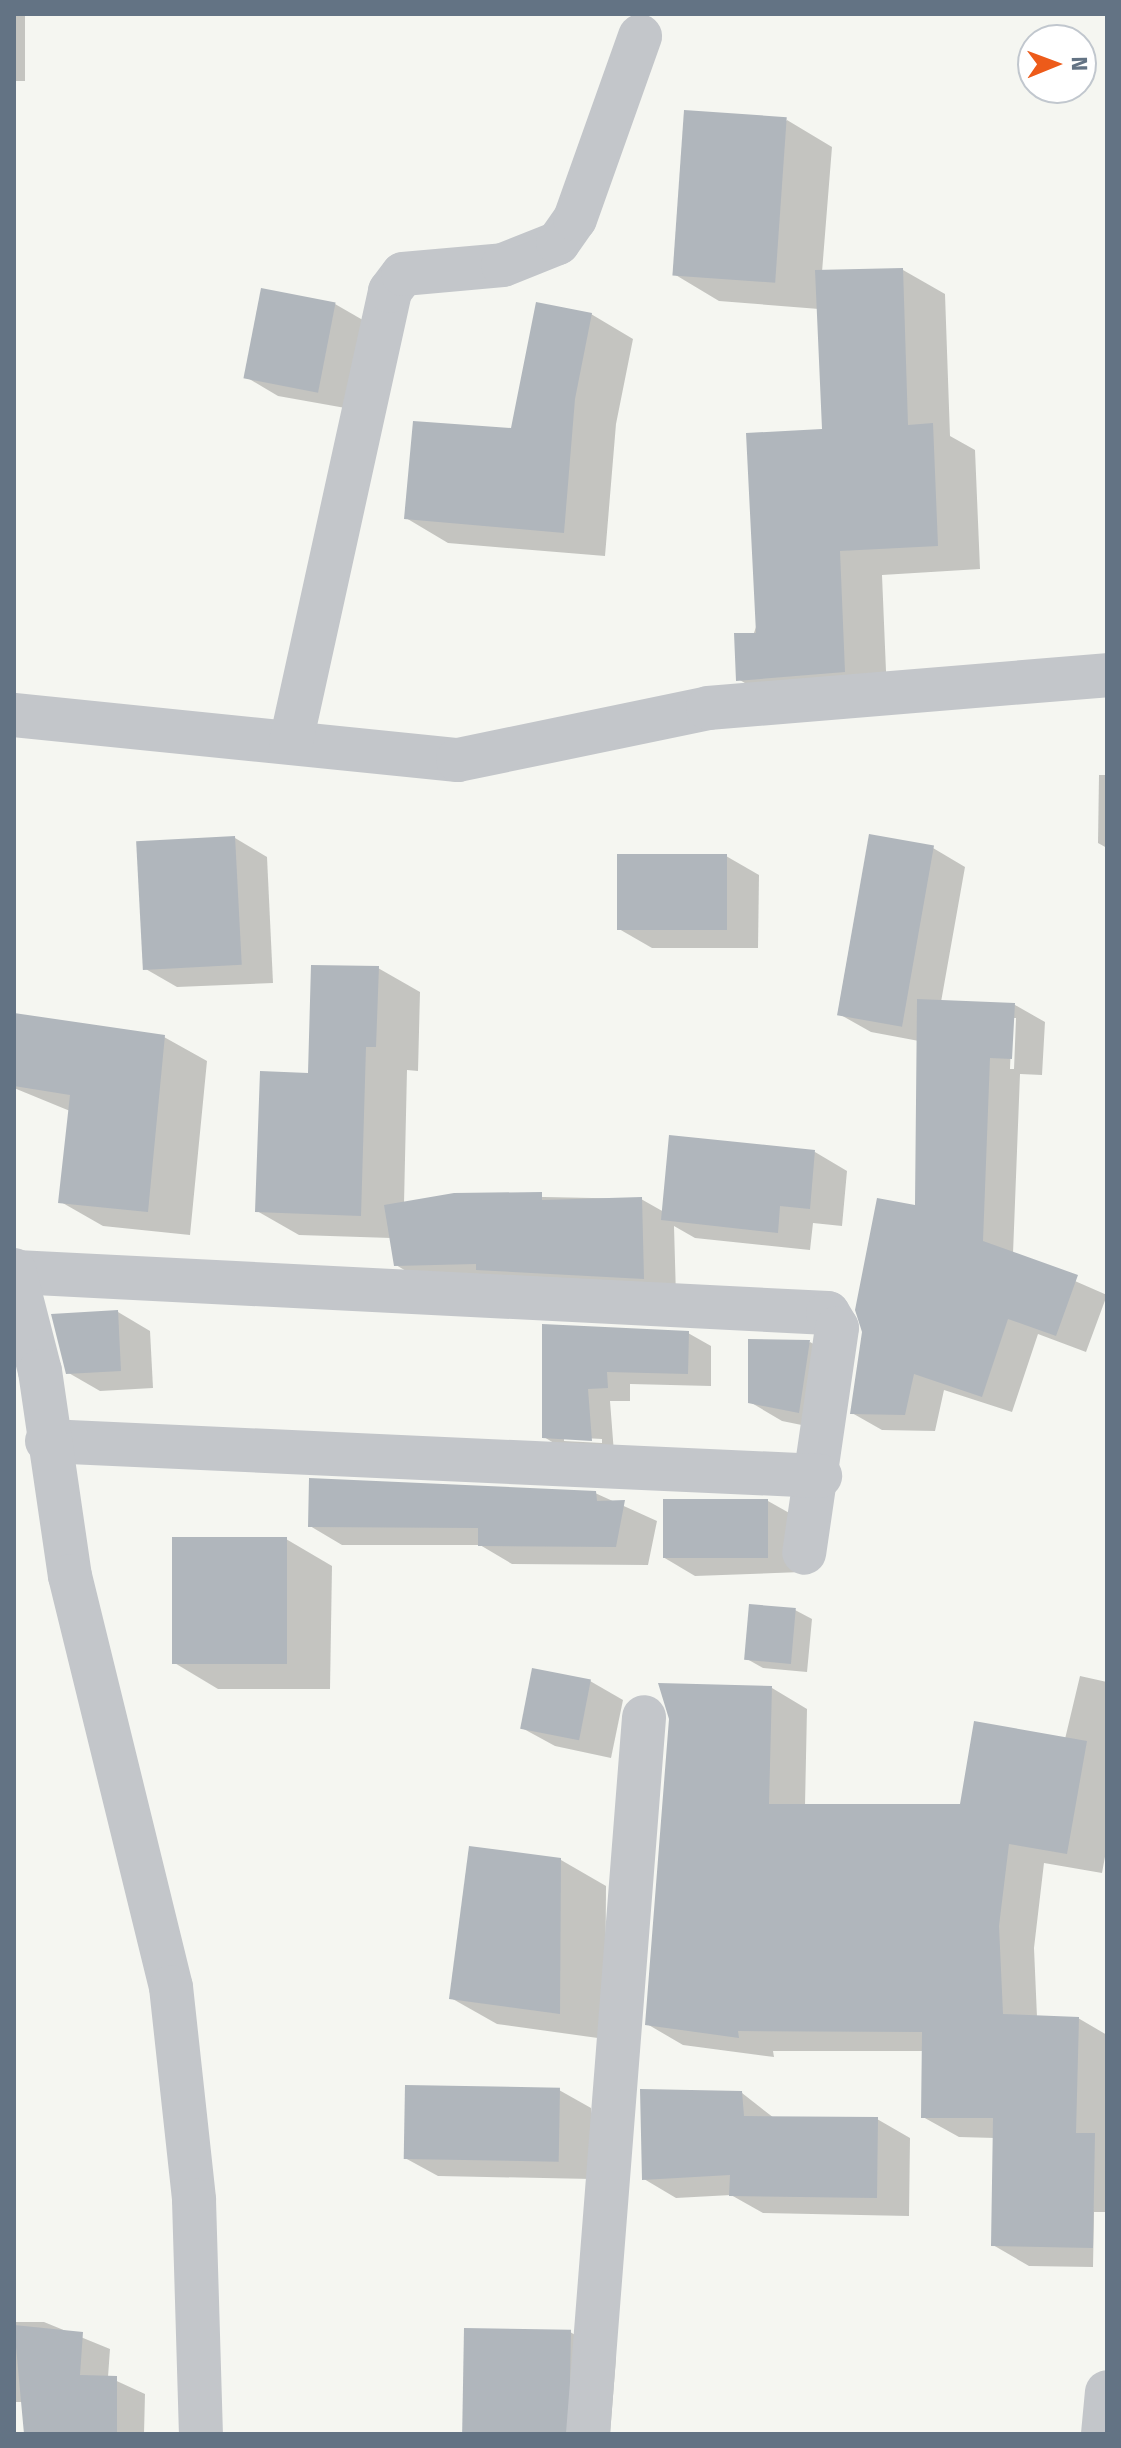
<!DOCTYPE html>
<html>
<head>
<meta charset="utf-8">
<style>
  body { margin:0 }
  #map { position:relative; width:1121px; height:2448px; overflow:hidden; background:#f5f6f1; font-family:"Fira Sans",sans-serif }
  div>[style] { position:absolute }
  .shadow>* { inset:0; background:#0003; transform-origin:0 0 }
  .building>* { inset:0; background:#b0b6bc; transform-origin:0 0 }
  .minor>* { height:44px; margin:-22px; padding:0 22px; transform-origin:22px; border-radius:22px; background:#c3c6ca }
  .tertiary>* { height:44px; margin:-22px; padding:0 22px; transform-origin:22px; border-radius:22px; background:#c3c6ca }
  span { translate:-50% -50%; white-space:nowrap; text-align:center; line-height:1.15; -webkit-text-stroke:8px #fff; paint-order:stroke }
  .frame { position:absolute; inset:0; border:16px solid #637384; pointer-events:none }
  .north { position:absolute; left:1017px; top:24px; width:80px; height:80px; box-sizing:border-box; background:#fff; border:2px solid #c1c7ce; border-radius:50%; rotate:89deg; font-size:22px; font-weight:700; line-height:32px; text-align:center; color:#637384 }
  .north::after { content:''; display:block; margin:auto; width:28px; height:36px; background:#ed5b1a; clip-path:polygon(50% 0,100% 100%,50% 72%,0 100%) }
</style>
</head>
<body>
<div id="map">
  <div class="shadow">
    <div style="left:14px;top:14px;width:11px;height:67px"></div>
    <div style="clip-path:polygon(787px 120px,832px 147px,822px 272px,903px 270px,945px 294px,950px 436px,975px 450px,980px 569px,882px 575px,887px 695px,781px 704px,738px 679px,824px 431px,819px 309px,719px 301px,674px 274px)"></div>
    <div style="clip-path:polygon(335px 304px,368px 323px,351px 409px,278px 396px,246px 377px)"></div>
    <div style="clip-path:polygon(591px 314px,633px 339px,616px 424px,605px 556px,448px 543px,406px 518px,512px 431px)"></div>
    <div style="clip-path:polygon(1099px 775px,1107px 775px,1107px 848px,1098px 843px)"></div>
    <div style="clip-path:polygon(235px 838px,267px 857px,273px 983px,177px 987px,144px 968px)"></div>
    <div style="clip-path:polygon(evenodd,933px 848px,965px 867px,941px 1002px,1015px 1005px,1045px 1022px,1042px 1075px,1020px 1074px,1013px 1254px,1107px 1295px,1086px 1352px,1038px 1334px,1012px 1412px,944px 1390px,935px 1431px,882px 1430px,852px 1413px,917px 1208px,919px 1041px,871px 1032px,839px 1014px,933px 848px,1012px 1018px,1016px 1018px,1014px 1069px,1010px 1069px,1012px 1018px)"></div>
    <div style="clip-path:polygon(726px 856px,759px 875px,758px 948px,652px 948px,619px 929px)"></div>
    <div style="clip-path:polygon(378px 968px,420px 992px,418px 1071px,407px 1070px,404px 1204px,454px 1195px,641px 1199px,664px 1212px,815px 1152px,847px 1171px,842px 1226px,813px 1223px,810px 1250px,695px 1238px,674px 1226px,676px 1296px,428px 1284px,396px 1265px,391px 1238px,299px 1235px,257px 1211px,310px 1075px)"></div>
    <div style="clip-path:polygon(14px 1026px,164px 1037px,207px 1061px,190px 1235px,103px 1226px,61px 1202px,70px 1111px,14px 1088px)"></div>
    <div style="clip-path:polygon(118px 1312px,150px 1331px,153px 1388px,100px 1391px,67px 1372px)"></div>
    <div style="clip-path:polygon(evenodd,544px 1326px,688px 1333px,711px 1346px,711px 1386px,630px 1384px,630px 1401px,610px 1401px,614px 1453px,567px 1451px,544px 1437px,544px 1326px,564px 1437px,602px 1439px,602px 1443px,564px 1441px,564px 1437px)"></div>
    <div style="clip-path:polygon(810px 1342px,842px 1360px,831px 1431px,782px 1421px,750px 1402px)"></div>
    <div style="clip-path:polygon(595px 1493px,657px 1521px,648px 1565px,512px 1564px,480px 1545px,342px 1545px,310px 1526px)"></div>
    <div style="clip-path:polygon(768px 1501px,800px 1519px,802px 1572px,695px 1576px,663px 1557px)"></div>
    <div style="clip-path:polygon(286px 1539px,332px 1566px,330px 1689px,218px 1689px,173px 1662px)"></div>
    <div style="clip-path:polygon(795px 1610px,812px 1619px,807px 1672px,763px 1668px,747px 1659px)"></div>
    <div style="clip-path:polygon(1080px 1676px,1107px 1682px,1107px 1846px,1102px 1873px,1044px 1863px,1034px 1948px,1037px 2017px,1078px 2018px,1107px 2035px,1107px 2212px,1094px 2212px,1093px 2267px,1029px 2266px,993px 2245px,995px 2138px,959px 2137px,923px 2117px,924px 2051px,773px 2051px,774px 2057px,683px 2045px,647px 2024px,772px 1688px,807px 1709px,805px 1806px,961px 1806px,1065px 1739px)"></div>
    <div style="clip-path:polygon(590px 1681px,623px 1700px,611px 1758px,555px 1746px,522px 1728px)"></div>
    <div style="clip-path:polygon(561px 1860px,606px 1886px,605px 2039px,497px 2024px,451px 1998px)"></div>
    <div style="clip-path:polygon(559px 2090px,591px 2108px,591px 2179px,438px 2176px,405px 2158px)"></div>
    <div style="clip-path:polygon(742px 2093px,774px 2118px,877px 2119px,910px 2138px,909px 2216px,763px 2213px,731px 2195px,676px 2198px,644px 2179px)"></div>
    <div style="clip-path:polygon(14px 2322px,44px 2322px,110px 2349px,108px 2377px,145px 2394px,144px 2434px,26px 2434px,26px 2402px,14px 2402px)"></div>
    <div style="clip-path:polygon(570px 2332px,616px 2358px,610px 2434px,464px 2434px)"></div>
  </div>
  <div class="building">
    <div style="left:684px;top:110px;width:103px;height:166px;rotate:4deg"></div>
    <div style="clip-path:polygon(903px 268px,908px 425px,933px 423px,938px 546px,840px 551px,845px 672px,736px 681px,734px 633px,756px 633px,746px 433px,822px 429px,815px 270px)"></div>
    <div style="left:261px;top:288px;width:76px;height:92px;rotate:11deg"></div>
    <div style="clip-path:polygon(536px 302px,592px 313px,575px 399px,564px 533px,404px 519px,413px 421px,511px 428px)"></div>
    <div style="left:869px;top:834px;width:66px;height:184px;rotate:10deg"></div>
    <div style="left:235px;top:836px;width:129px;height:99px;rotate:87deg"></div>
    <div style="left:617px;top:854px;width:110px;height:76px"></div>
    <div style="clip-path:polygon(311px 965px,379px 966px,376px 1047px,366px 1047px,361px 1216px,255px 1212px,260px 1071px,308px 1073px)"></div>
    <div style="clip-path:polygon(917px 999px,1015px 1003px,1012px 1059px,990px 1058px,983px 1241px,1078px 1275px,1056px 1336px,1008px 1319px,982px 1397px,914px 1374px,905px 1415px,850px 1414px,862px 1332px,855px 1310px,877px 1198px,915px 1205px)"></div>
    <div style="clip-path:polygon(14px 1013px,165px 1035px,148px 1212px,58px 1203px,70px 1095px,14px 1086px)"></div>
    <div style="clip-path:polygon(669px 1135px,815px 1150px,810px 1209px,780px 1206px,778px 1233px,661px 1220px)"></div>
    <div style="clip-path:polygon(542px 1192px,542px 1200px,642px 1197px,644px 1279px,476px 1270px,476px 1264px,394px 1266px,384px 1205px,454px 1193px)"></div>
    <div style="clip-path:polygon(118px 1310px,121px 1371px,66px 1374px,51px 1314px)"></div>
    <div style="clip-path:polygon(542px 1324px,689px 1331px,688px 1374px,607px 1372px,608px 1388px,588px 1389px,592px 1441px,542px 1438px)"></div>
    <div style="clip-path:polygon(748px 1339px,810px 1340px,799px 1413px,748px 1403px)"></div>
    <div style="clip-path:polygon(309px 1478px,596px 1491px,597px 1501px,625px 1500px,616px 1547px,478px 1546px,478px 1528px,308px 1527px)"></div>
    <div style="left:663px;top:1499px;width:105px;height:59px"></div>
    <div style="left:172px;top:1537px;width:115px;height:127px"></div>
    <div style="left:749px;top:1604px;width:47px;height:56px;rotate:5deg"></div>
    <div style="left:532px;top:1668px;width:60px;height:62px;rotate:11deg"></div>
    <div style="clip-path:polygon(658px 1683px,772px 1686px,769px 1804px,960px 1804px,974px 1721px,1087px 1741px,1067px 1854px,1009px 1844px,999px 1926px,1003px 2014px,1079px 2017px,1076px 2133px,1095px 2133px,1093px 2248px,991px 2246px,993px 2118px,921px 2118px,922px 2032px,738px 2031px,739px 2038px,645px 2025px,669px 1719px)"></div>
    <div style="clip-path:polygon(469px 1846px,561px 1858px,560px 2014px,449px 1999px)"></div>
    <div style="left:405px;top:2085px;width:155px;height:74px;rotate:1deg"></div>
    <div style="clip-path:polygon(640px 2089px,742px 2091px,744px 2116px,878px 2117px,877px 2198px,729px 2196px,730px 2175px,642px 2180px)"></div>
    <div style="clip-path:polygon(14px 2325px,83px 2332px,80px 2375px,117px 2376px,117px 2434px,24px 2434px)"></div>
    <div style="left:464px;top:2328px;width:107px;height:106px;rotate:1deg"></div>
  </div>
  <div class="minor">
    <div style="left:14px;top:715px;width:446px;rotate:5.8deg"></div>
    <div style="left:458px;top:760px;width:255px;rotate:-11.7deg"></div>
    <div style="left:708px;top:708px;width:400px;rotate:-4.7deg"></div>
    <div style="left:291px;top:742px;width:462px;rotate:-77.6deg"></div>
    <div style="left:390px;top:291px;width:21px;rotate:-53deg"></div>
    <div style="left:403px;top:274px;width:100px;rotate:-5.1deg"></div>
    <div style="left:503px;top:265px;width:59px;rotate:-21.8deg"></div>
    <div style="left:558px;top:243px;width:29px;rotate:-55deg"></div>
    <div style="left:575px;top:219px;width:194px;rotate:-70.4deg"></div>
    <div style="left:16px;top:1272px;width:813px;rotate:2.89deg"></div>
    <div style="left:828px;top:1313px;width:17px;rotate:59deg"></div>
    <div style="left:837px;top:1328px;width:227px;rotate:98.3deg"></div>
    <div style="left:47px;top:1441px;width:774px;rotate:2.59deg"></div>
    <div style="left:588px;top:2434px;width:719px;rotate:-85.53deg"></div>
    <div style="left:1103px;top:2434px;width:42px;rotate:-84.6deg"></div>
  </div>
  <div class="tertiary">
    <div style="left:14px;top:1270px;width:104px;rotate:75.6deg"></div>
    <div style="left:40px;top:1371px;width:207px;rotate:81.7deg"></div>
    <div style="left:70px;top:1576px;width:423px;rotate:76.2deg"></div>
    <div style="left:171px;top:1987px;width:214px;rotate:83.8deg"></div>
    <div style="left:194px;top:2200px;width:234px;rotate:88.3deg"></div>
  </div>
  <div class="frame"></div>
  <div class="north">N</div>
</div>
</body>
</html>
